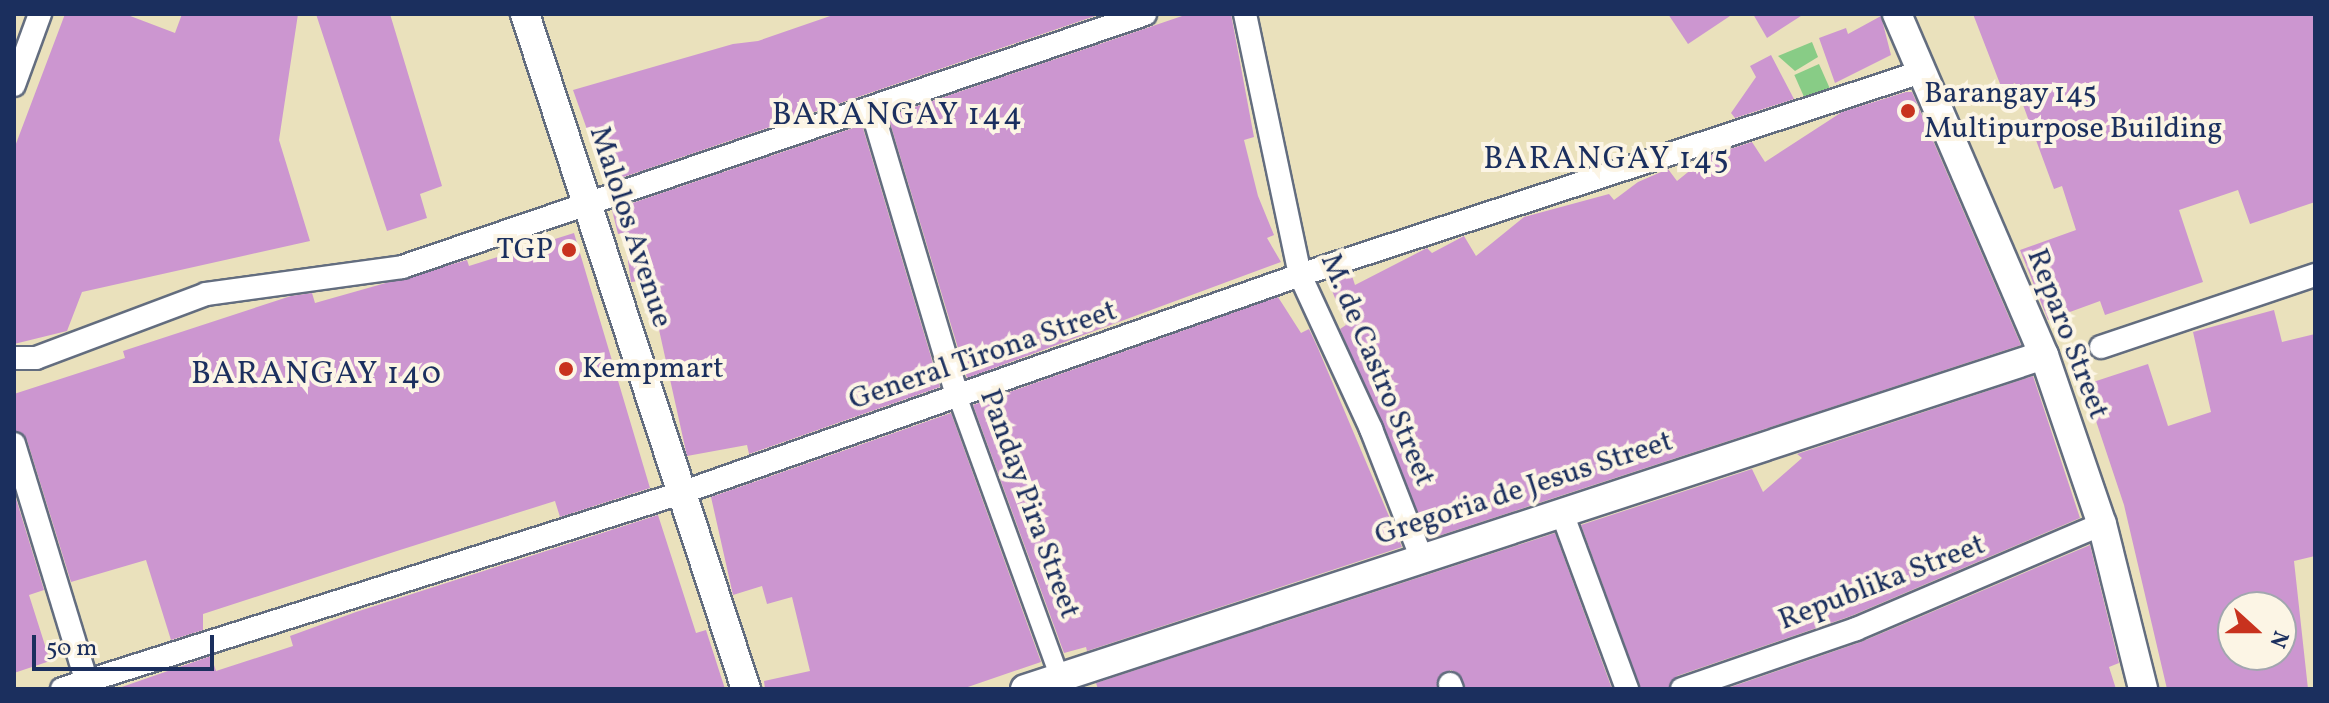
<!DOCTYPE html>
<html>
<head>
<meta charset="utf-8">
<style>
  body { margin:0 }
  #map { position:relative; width:2329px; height:703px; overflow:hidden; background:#eae1bc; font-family:Vollkorn,serif }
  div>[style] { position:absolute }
  .green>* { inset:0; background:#88cc86; transform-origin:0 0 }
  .building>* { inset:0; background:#cc96d0 }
  .roads { filter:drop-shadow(2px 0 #636d7f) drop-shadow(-2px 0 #636d7f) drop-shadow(0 2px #636d7f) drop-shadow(0 -2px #636d7f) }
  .pedestrian>* { height:18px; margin:-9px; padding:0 9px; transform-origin:9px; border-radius:9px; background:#fff }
  .minor>* { height:22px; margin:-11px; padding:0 11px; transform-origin:11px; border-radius:11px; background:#fff }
  .tertiary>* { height:28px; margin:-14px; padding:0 14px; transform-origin:14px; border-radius:14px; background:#fff }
  .dots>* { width:22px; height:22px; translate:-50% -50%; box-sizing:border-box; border:4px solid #fcf5e5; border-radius:50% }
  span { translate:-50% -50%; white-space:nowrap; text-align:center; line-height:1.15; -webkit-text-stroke:8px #fcf5e5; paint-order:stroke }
  .poi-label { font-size:30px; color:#1b2f5e }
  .left { translate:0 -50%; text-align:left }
  .right { translate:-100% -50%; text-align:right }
  .street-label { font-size:30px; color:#1b2f5e }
  .neighbourhood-label { font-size:32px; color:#1b2f5e; letter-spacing:2px }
  .frame { position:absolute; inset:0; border:16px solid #1b2f5e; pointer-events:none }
  .north { position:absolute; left:2217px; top:591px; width:80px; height:80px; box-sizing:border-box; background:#fcf5e5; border:2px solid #a2a6af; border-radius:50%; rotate:111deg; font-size:22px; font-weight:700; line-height:32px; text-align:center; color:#1b2f5e }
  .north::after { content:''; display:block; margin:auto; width:28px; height:36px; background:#c8321e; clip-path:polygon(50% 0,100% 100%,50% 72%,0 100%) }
  .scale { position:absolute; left:32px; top:635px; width:182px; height:36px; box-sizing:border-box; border:4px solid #1b2f5e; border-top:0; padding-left:10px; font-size:24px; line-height:28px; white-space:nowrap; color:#1b2f5e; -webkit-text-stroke:6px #fcf5e5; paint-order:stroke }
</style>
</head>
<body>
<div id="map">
  <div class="green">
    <div style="clip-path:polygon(1812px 42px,1818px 57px,1795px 71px,1778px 56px)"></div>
    <div style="left:1819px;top:64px;width:27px;height:27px;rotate:66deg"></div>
  </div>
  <div class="building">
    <div style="clip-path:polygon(65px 14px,125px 14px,175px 33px,182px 14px,298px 14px,279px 140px,310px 241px,82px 292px,67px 331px,14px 344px,14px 149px)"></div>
    <div style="clip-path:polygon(316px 14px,390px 14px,442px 186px,420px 194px,427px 218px,387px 231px)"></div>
    <div style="clip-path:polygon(836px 14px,1098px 15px,606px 183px,573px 90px,733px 44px,758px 41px)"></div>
    <div style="clip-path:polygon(1188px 14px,1231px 14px,1254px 137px,1244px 140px,1258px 196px,1274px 235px,1267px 238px,1281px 262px,967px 378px,888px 116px)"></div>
    <div style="clip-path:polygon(1668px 14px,1733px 14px,1688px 44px)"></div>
    <div style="clip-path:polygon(1753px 14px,1804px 14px,1767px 38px)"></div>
    <div style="clip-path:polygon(1973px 14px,2315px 14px,2315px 202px,2250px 224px,2238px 190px,2179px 210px,2203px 282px,2105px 315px,2100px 301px,2048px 320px,2020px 250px,2076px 230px,2062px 186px,2054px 189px,2015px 83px,2002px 89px)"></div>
    <div style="clip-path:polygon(1881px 16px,1891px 55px,1835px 83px,1819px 38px,1846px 28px,1848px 34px)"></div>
    <div style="clip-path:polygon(1771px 55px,1794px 99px,1735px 118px,1731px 113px,1756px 77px,1750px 66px)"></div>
    <div style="clip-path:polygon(1906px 92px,1912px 92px,2021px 345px,1429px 539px,1340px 329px,1346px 325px,1328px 281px,1351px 273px,1355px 285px,1427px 248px,1432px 253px,1464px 236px,1476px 256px,1524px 217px,1609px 194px,1614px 200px,1638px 182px,1668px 169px,1677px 181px,1708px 156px,1752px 142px,1765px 162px,1842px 112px)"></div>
    <div style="clip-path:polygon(862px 125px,940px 387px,749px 454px,747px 445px,687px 456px,648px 280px,631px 282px,624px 233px,618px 234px,612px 210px)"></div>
    <div style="clip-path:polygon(574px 233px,650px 488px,560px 517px,555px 501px,400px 550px,203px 614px,203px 630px,171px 640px,146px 560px,71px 582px,27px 440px,14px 430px,14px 394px,125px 358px,123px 351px,291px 296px,312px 293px,315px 303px,467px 260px,469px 266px)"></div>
    <div style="clip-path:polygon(1278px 297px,1301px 333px,1309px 329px,1317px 346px,1402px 547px,1087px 651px,1086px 647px,1064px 653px,973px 405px)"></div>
    <div style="clip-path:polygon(evenodd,2274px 310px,2282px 342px,2315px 334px,2315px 556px,2294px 561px,2308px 689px,2167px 689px,2124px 505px,2084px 385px,2148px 364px,2168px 426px,2211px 412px,2193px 332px,2274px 310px,2233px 607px,2281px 607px,2281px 655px,2233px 655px,2233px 607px)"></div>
    <div style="clip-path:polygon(2033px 376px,2080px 518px,1851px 616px,1677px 676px,1668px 689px,1641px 689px,1581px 525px,1752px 469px,1763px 492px,1802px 458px,1797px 454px)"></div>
    <div style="clip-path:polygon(951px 413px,1041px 662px,962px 689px,765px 689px,764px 681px,810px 671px,792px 597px,767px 604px,762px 586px,733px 595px,711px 497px)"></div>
    <div style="clip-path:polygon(14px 492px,44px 590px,29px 595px,50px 661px,14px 673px)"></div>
    <div style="clip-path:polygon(658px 515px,696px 633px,706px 630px,725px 689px,116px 689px,211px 656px,216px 671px,293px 646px,290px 636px,356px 612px)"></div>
    <div style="clip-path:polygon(1555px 533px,1612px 689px,1466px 689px,1459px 674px,1451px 670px,1439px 676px,1437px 689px,1098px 689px,1096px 683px)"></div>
    <div style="clip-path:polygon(2090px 545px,2119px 663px,2109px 667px,2116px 689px,1725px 689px,1861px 642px)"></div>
  </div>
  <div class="roads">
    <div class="pedestrian">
      <div style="left:958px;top:398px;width:298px;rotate:70deg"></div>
    </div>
    <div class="minor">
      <div style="left:1245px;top:14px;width:267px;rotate:78.1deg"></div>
      <div style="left:1300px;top:275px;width:170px;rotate:65.2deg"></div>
      <div style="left:1371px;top:429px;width:140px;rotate:68.6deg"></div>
      <div style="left:14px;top:85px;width:76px;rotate:-69.9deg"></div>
      <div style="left:872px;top:110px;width:301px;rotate:73.4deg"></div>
      <div style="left:2101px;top:347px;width:226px;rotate:-18.6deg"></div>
      <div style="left:14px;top:358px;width:22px"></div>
      <div style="left:36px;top:358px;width:182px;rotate:-20.6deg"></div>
      <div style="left:206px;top:294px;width:198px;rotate:-7.8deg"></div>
      <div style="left:402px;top:267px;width:785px;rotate:-18.8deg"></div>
      <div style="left:14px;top:444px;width:256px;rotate:73deg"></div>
      <div style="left:1562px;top:513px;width:188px;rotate:69.7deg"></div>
      <div style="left:1450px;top:684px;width:5px;rotate:68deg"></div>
      <div style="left:62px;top:689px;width:649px;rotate:-17.57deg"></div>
      <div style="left:681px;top:493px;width:656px;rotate:-19.4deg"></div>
      <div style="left:1300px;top:275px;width:653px;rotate:-18.1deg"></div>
      <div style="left:1682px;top:689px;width:184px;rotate:-19deg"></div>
      <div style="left:1856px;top:629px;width:267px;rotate:-23.1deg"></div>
    </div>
    <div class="tertiary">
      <div style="left:525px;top:14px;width:710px;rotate:71.87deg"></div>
      <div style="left:1897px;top:14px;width:371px;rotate:66.7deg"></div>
      <div style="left:2044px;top:355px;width:179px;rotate:71.1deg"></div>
      <div style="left:2102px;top:524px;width:170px;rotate:76deg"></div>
      <div style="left:1025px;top:689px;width:1072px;rotate:-18.15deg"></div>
    </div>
  </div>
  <div class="dots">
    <div style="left:1908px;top:111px;background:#c8321e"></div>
    <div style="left:569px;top:250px;background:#c8321e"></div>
    <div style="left:566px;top:369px;background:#c8321e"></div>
  </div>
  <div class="poi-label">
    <span class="left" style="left:1924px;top:111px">Barangay 145<br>Multipurpose Building</span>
    <span class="right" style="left:553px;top:250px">TGP</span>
    <span class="left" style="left:582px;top:369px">Kempmart</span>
  </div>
  <div class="street-label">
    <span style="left:630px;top:227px;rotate:72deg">Malolos Avenue</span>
    <span style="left:2067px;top:334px;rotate:69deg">Reparo Street</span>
    <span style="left:983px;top:356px;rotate:-19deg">General Tirona Street</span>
    <span style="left:1377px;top:370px;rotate:67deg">M. de Castro Street</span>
    <span style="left:1524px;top:489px;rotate:-18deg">Gregoria de Jesus Street</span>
    <span style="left:1029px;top:504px;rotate:70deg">Panday Pira Street</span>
    <span style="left:1882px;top:583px;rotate:-21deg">Republika Street</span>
  </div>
  <div class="neighbourhood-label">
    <span style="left:898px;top:116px">BARANGAY 144</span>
    <span style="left:1607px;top:160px">BARANGAY 145</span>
    <span style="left:317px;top:375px">BARANGAY 140</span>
  </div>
  <div class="frame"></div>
  <div class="north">N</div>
  <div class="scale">50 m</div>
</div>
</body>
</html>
